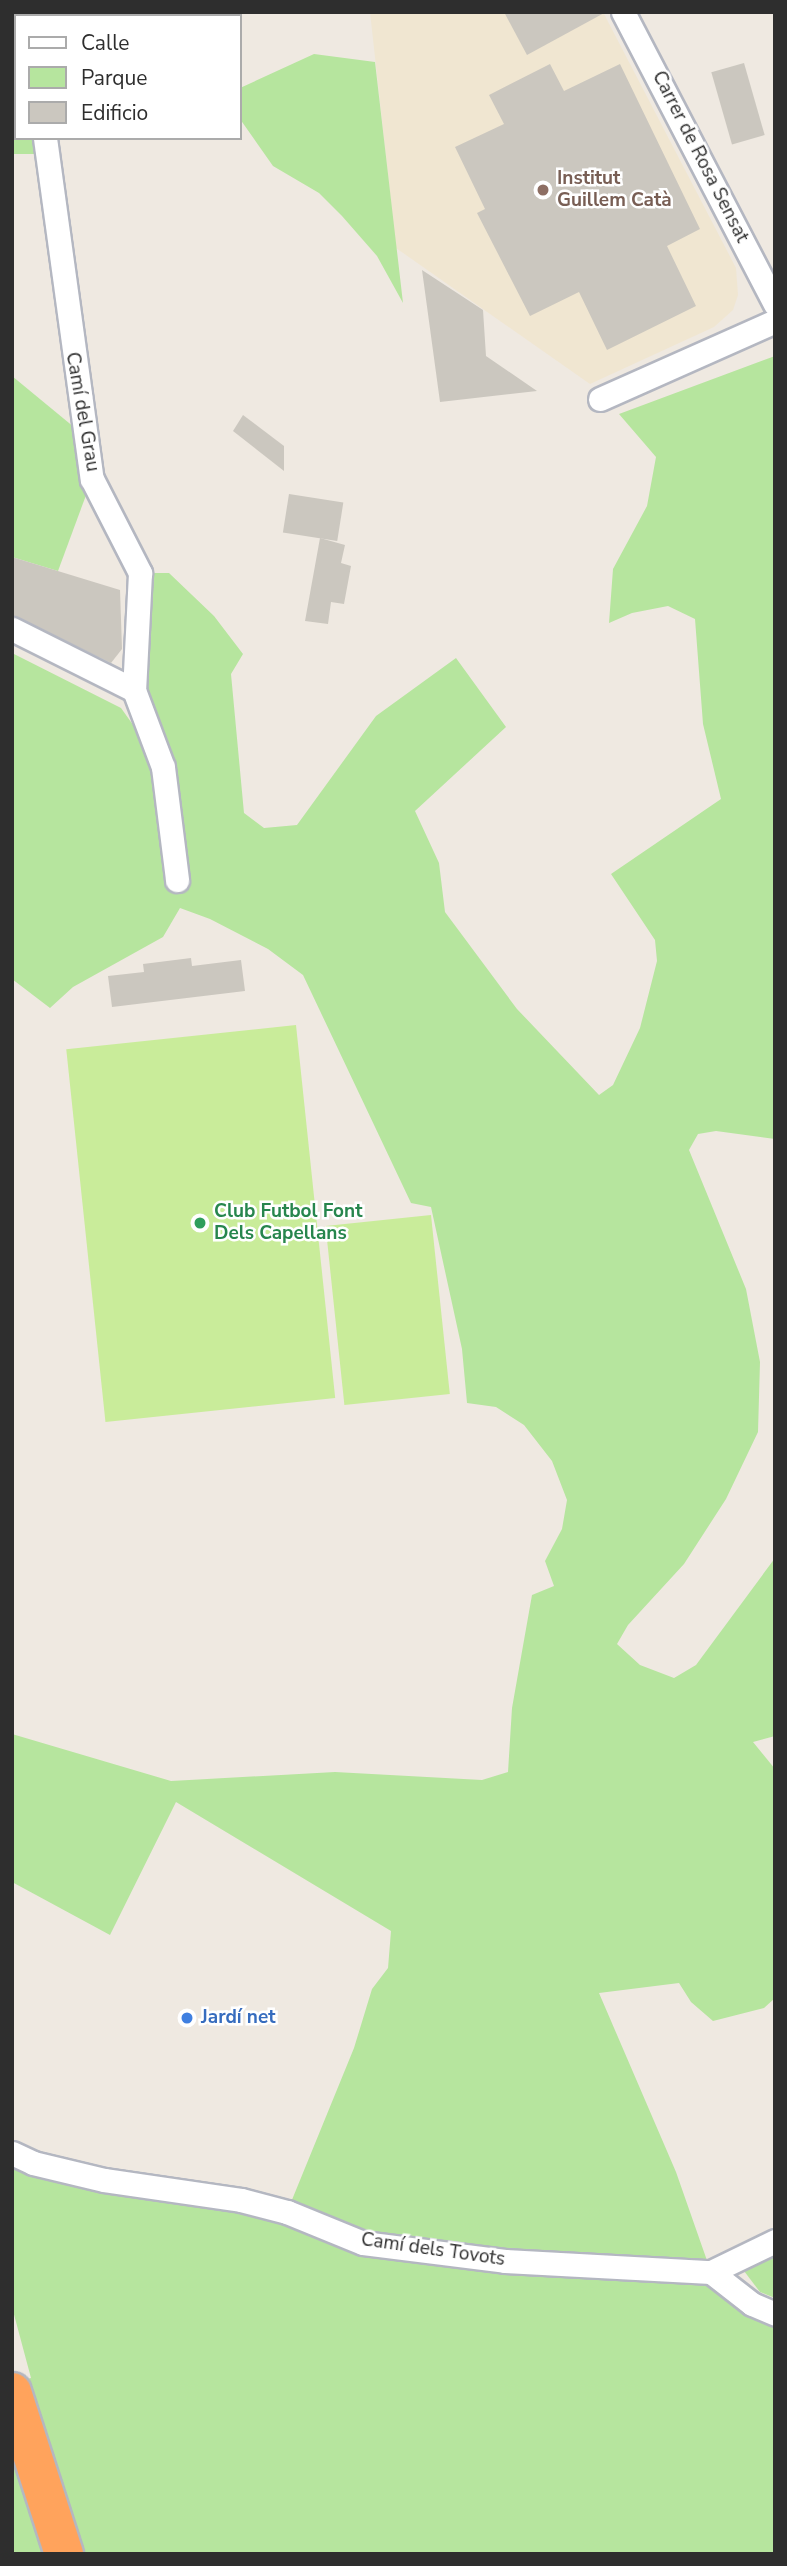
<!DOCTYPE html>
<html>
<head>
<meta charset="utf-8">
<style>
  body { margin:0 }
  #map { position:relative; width:787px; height:2566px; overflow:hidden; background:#efe9e1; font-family:"Nunito Sans",sans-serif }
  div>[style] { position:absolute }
  .education>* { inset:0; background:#f0e6d1 }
  .green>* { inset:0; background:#b6e59e }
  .pitch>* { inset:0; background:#c9ec9a; transform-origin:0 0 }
  .building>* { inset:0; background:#cbc7bf; transform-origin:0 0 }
  .roads { filter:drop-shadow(2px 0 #b4b7c1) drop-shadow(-2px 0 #b4b7c1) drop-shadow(0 2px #b4b7c1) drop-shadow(0 -2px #b4b7c1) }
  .street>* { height:23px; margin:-11.5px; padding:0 11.5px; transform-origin:11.5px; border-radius:11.5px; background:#fff }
  .highway>* { height:38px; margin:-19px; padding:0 19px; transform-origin:19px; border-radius:19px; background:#ffa35c }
  .dots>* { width:19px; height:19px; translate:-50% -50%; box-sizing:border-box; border:4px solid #fff; border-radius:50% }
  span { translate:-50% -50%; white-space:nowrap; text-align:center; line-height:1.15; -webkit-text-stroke:5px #fff; paint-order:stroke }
  .street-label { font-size:19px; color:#2e2e2e }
  .education-label { font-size:19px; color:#785e54; font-weight:700 }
  .left { translate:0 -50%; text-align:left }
  .leisure-label { font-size:19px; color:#27864d; font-weight:700 }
  .shop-label { font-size:19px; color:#366cbe; font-weight:700 }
  .frame { position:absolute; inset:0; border:14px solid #2e2e2e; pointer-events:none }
  .legend { position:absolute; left:14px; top:14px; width:228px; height:126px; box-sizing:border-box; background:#fff; border:2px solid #ababab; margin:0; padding:9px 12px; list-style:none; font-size:21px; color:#2e2e2e }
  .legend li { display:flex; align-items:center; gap:14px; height:35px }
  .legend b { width:35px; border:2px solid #ababab }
</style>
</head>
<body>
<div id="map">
  <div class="education">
    <div style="clip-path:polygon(370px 12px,603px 12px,736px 268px,738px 295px,733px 310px,714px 327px,590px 384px,396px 248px)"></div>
  </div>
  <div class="green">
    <div style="clip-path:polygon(16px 44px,16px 138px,45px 138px,48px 154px,12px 154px)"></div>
    <div style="clip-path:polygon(314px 54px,375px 62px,403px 303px,377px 256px,342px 216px,319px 193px,273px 166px,240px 119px,240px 88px)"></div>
    <div style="clip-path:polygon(775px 356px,775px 1139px,716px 1131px,698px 1134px,689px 1150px,746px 1289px,760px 1362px,758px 1432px,726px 1499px,684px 1564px,628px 1625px,617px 1644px,640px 1665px,674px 1678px,696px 1665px,775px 1558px,775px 1736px,753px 1742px,775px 1769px,775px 1998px,764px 2008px,713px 2021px,691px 2002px,679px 1983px,599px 1993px,676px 2172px,711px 2272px,775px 2314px,775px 2554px,12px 2554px,12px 2383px,31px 2378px,12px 2307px,12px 2165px,287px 2212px,354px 2048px,372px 1989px,388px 1968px,391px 1931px,176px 1802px,110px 1935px,12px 1882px,12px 1734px,171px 1781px,335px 1772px,482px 1780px,508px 1772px,512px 1708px,532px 1595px,554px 1586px,545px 1561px,562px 1529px,567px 1500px,552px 1461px,524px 1425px,496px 1407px,467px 1403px,462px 1349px,431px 1207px,411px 1203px,303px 975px,268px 949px,210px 919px,180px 908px,163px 937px,73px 987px,50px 1008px,12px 979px,12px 653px,121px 708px,161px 764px,134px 690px,140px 573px,169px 573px,214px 616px,243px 654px,231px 674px,244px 813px,264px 828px,297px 825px,376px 716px,456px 658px,506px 727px,415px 811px,439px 863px,445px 912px,517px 1009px,599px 1095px,613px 1085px,640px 1028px,657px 961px,655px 940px,611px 874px,721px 799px,703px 724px,695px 619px,668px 606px,632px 613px,609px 623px,613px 569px,647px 506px,656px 457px,619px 414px)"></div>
    <div style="clip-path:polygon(12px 376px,86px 437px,92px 479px,58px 571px,12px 557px)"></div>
    <div style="clip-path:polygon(775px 2241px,775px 2298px,760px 2292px,744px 2271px,752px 2254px)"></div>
  </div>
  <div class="pitch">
    <div style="left:296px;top:1025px;width:375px;height:231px;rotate:84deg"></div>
    <div style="left:431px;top:1215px;width:180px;height:106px;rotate:84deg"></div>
  </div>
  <div class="building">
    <div style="clip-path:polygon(504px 12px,606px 12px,527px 55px)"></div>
    <div style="left:744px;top:63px;width:75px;height:34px;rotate:74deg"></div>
    <div style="clip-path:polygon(550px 64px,564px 91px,620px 64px,700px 229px,667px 246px,696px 306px,607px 350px,579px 292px,530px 316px,477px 213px,485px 209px,455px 147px,504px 124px,489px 95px)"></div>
    <div style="clip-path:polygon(422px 270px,483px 310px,486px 356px,537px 391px,440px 402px)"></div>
    <div style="clip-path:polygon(243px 415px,284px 446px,284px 471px,233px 431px)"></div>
    <div style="left:289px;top:494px;width:55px;height:39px;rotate:9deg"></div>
    <div style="clip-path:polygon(320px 538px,345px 545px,341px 563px,351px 566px,344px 604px,331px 602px,328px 624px,305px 621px)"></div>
    <div style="clip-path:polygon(12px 557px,120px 590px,122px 649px,111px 663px,12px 615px)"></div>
    <div style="clip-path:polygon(191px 958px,192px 966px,241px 960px,245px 991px,112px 1007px,108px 976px,144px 972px,143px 964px)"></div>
  </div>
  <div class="roads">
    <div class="street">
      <div style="left:26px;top:12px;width:4px;rotate:90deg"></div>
      <div style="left:623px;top:12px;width:329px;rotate:62.5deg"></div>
      <div style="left:45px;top:138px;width:344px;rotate:82.2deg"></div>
      <div style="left:92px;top:479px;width:106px;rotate:62.9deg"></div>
      <div style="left:140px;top:573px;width:117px;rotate:92.9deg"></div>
      <div style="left:134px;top:690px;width:82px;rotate:69.4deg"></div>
      <div style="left:163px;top:767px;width:114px;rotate:82.9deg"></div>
      <div style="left:600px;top:399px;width:192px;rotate:-24deg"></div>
      <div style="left:12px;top:629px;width:136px;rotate:26.6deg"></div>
      <div style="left:12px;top:2153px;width:23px;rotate:25deg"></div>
      <div style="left:33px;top:2163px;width:73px;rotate:13.5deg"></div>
      <div style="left:104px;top:2180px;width:138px;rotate:8.3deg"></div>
      <div style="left:241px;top:2200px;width:48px;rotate:14.6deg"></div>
      <div style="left:287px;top:2212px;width:82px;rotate:22.2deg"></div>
      <div style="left:363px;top:2243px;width:143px;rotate:7.2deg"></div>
      <div style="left:505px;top:2261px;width:206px;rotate:3.1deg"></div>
      <div style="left:711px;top:2272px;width:71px;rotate:-25.8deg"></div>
      <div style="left:711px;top:2272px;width:52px;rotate:38deg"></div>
      <div style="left:752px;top:2304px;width:25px;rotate:23deg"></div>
    </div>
    <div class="highway">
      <div style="left:12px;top:2392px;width:170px;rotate:72.2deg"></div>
    </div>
  </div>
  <div class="dots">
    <div style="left:543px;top:190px;background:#8d6e63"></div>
    <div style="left:200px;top:1223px;background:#2e9e5b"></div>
    <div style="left:187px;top:2018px;background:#3f7fe0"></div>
  </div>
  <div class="street-label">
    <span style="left:700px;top:157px;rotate:63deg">Carrer de Rosa Sensat</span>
    <span style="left:82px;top:412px;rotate:80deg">Camí del Grau</span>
    <span style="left:433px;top:2250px;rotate:8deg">Camí dels Tovots</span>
  </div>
  <div class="education-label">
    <span class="left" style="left:557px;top:190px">Institut<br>Guillem Catà</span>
  </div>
  <div class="leisure-label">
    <span class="left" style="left:214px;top:1223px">Club Futbol Font<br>Dels Capellans</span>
  </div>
  <div class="shop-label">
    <span class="left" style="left:201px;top:2018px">Jardí net</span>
  </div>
  <div class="frame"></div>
  <ul class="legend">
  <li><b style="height:9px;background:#fff"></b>Calle</li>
  <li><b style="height:19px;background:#b6e59e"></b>Parque</li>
  <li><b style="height:19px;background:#cbc7bf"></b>Edificio</li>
  </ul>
</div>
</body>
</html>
